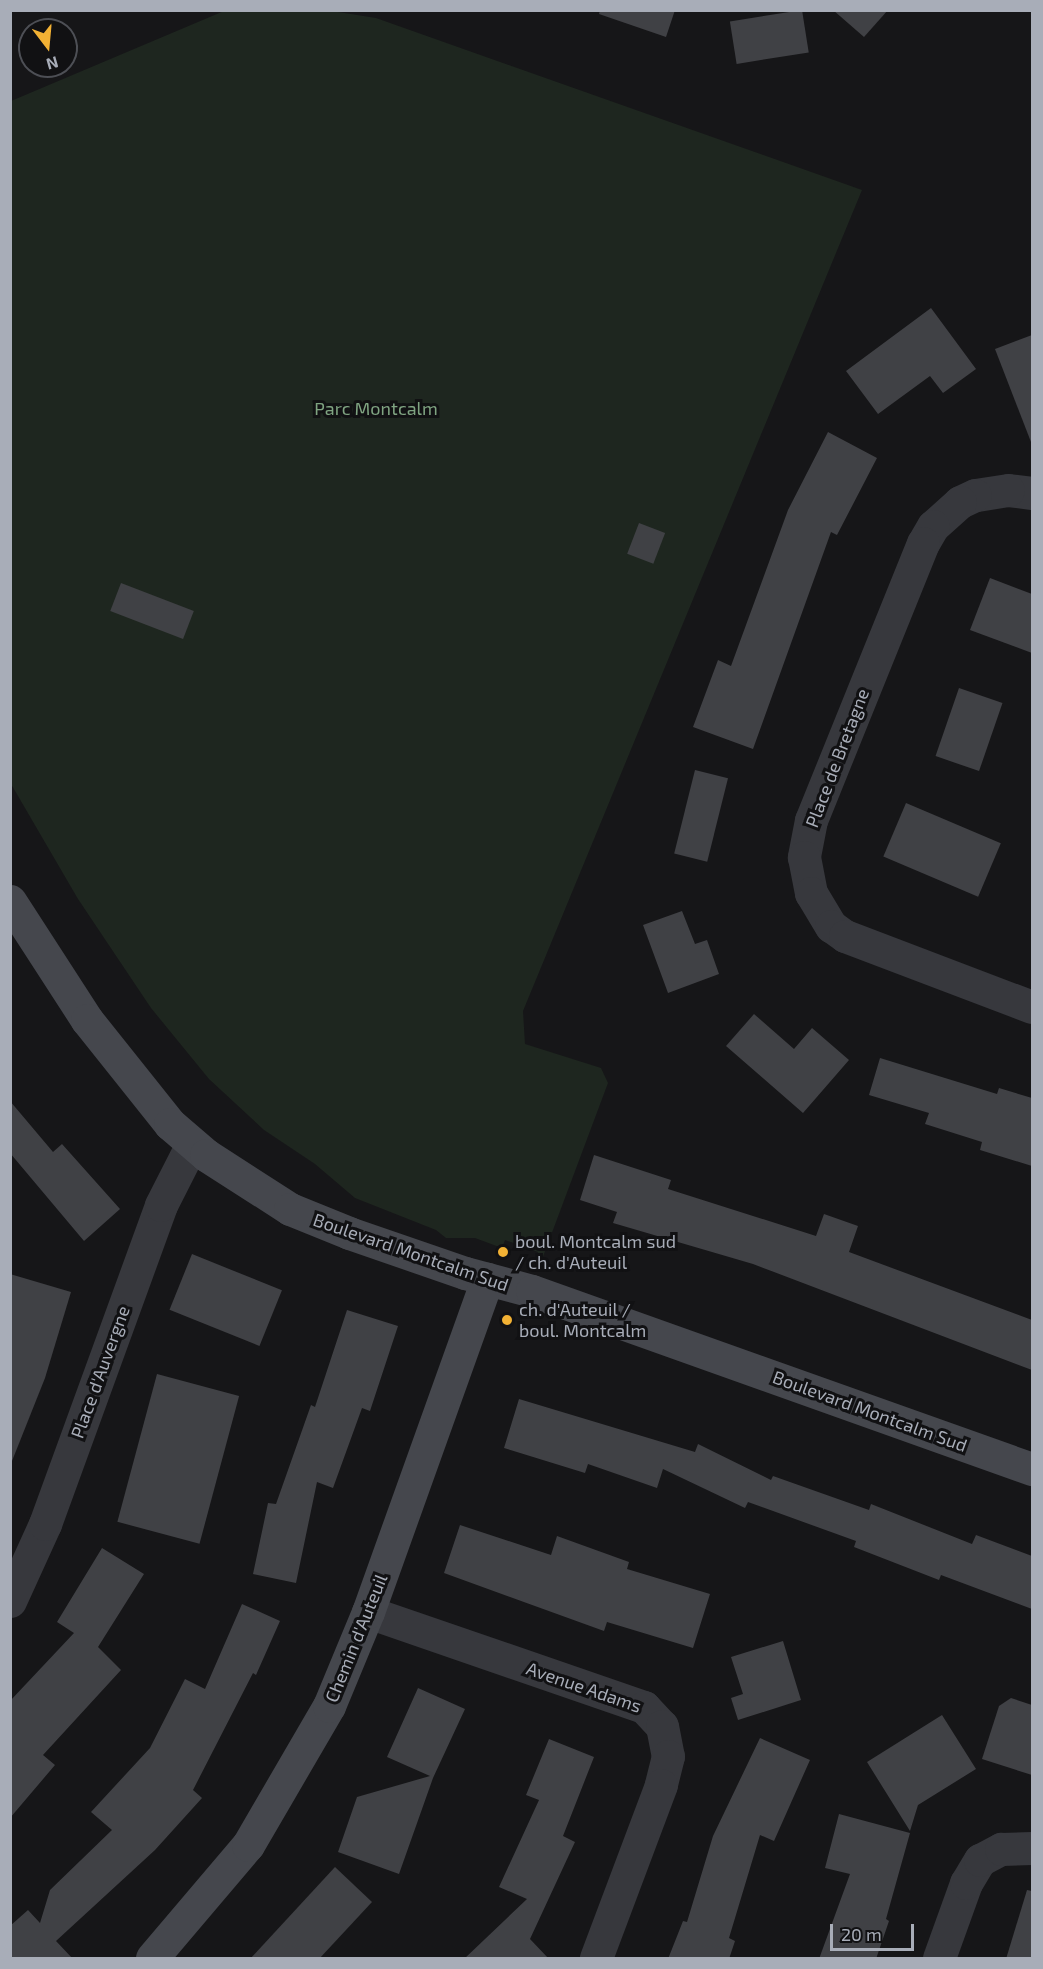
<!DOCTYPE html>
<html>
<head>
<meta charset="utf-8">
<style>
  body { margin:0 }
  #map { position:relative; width:1043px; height:1969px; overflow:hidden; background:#161618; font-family:"Exo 2",sans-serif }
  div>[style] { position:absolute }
  .green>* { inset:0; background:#1e261f }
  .building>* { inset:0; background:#404145; transform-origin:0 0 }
  .street>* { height:33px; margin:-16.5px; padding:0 16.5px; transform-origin:16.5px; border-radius:16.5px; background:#37383d }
  .secondary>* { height:33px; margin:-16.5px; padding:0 16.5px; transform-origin:16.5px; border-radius:16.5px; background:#45474d }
  .dots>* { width:16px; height:16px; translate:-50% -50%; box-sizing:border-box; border:3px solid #111113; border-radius:50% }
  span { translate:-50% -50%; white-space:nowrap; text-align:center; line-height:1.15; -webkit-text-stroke:6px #111113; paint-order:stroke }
  .park-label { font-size:18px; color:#7fa381 }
  .street-label { font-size:18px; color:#a8adb8 }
  .poi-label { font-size:18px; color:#a8adb8 }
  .left { translate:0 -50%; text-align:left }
  .frame { position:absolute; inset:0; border:12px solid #a8adb8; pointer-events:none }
  .north { position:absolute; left:18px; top:18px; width:60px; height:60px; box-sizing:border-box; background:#111113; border:2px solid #4d4f55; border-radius:50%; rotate:164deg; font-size:16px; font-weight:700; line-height:24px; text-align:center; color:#a8adb8 }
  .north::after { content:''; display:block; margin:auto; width:21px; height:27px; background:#f2b134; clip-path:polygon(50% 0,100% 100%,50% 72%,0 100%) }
  .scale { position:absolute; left:830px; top:1924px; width:84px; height:27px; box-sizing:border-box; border:3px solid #a8adb8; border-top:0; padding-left:8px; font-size:18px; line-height:21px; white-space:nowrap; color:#a8adb8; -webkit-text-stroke:4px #111113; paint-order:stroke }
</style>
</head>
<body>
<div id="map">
  <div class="green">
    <div style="clip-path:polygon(224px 11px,332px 11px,376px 18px,862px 190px,523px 1011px,525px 1044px,601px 1068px,608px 1083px,541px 1262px,535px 1260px,538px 1252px,505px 1240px,502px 1248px,475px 1238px,446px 1238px,436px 1230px,355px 1198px,315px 1164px,264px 1130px,209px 1079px,151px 1008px,78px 899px,11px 784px,11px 101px)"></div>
  </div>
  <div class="building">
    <div style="clip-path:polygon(600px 10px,675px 10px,666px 37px,599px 14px)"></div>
    <div style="left:802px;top:10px;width:43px;height:73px;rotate:81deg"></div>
    <div style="clip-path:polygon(833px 10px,888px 10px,864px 37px)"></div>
    <div style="clip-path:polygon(931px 308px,976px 369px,943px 393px,930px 376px,878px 414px,846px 371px)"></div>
    <div style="clip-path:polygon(1032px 335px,1032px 442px,1031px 442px,995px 349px)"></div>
    <div style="clip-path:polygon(828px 432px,877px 458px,837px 535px,831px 532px,753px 749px,693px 727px,718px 660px,731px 666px,788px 510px)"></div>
    <div style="left:639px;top:523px;width:28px;height:33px;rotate:21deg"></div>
    <div style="clip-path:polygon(990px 578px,1032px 594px,1032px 653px,970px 630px)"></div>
    <div style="left:121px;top:583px;width:78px;height:30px;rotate:21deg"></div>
    <div style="left:959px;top:688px;width:46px;height:72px;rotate:19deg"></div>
    <div style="left:695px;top:770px;width:34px;height:86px;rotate:14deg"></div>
    <div style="left:906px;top:803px;width:103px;height:58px;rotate:23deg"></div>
    <div style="clip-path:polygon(682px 911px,695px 944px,707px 940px,719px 974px,668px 993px,643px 925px)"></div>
    <div style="clip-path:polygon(754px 1014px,794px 1049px,812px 1028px,849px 1060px,803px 1113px,726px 1046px)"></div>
    <div style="clip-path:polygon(880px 1058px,997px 1094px,999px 1088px,1032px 1098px,1032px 1166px,980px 1150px,982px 1142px,925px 1124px,929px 1113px,869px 1095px)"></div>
    <div style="clip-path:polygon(10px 1101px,53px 1152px,62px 1144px,120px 1209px,84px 1241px,10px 1153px)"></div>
    <div style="clip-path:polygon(594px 1155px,671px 1180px,668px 1189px,816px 1236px,824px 1214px,858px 1226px,849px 1252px,1032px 1320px,1032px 1370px,753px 1264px,613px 1223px,617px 1212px,580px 1200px)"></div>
    <div style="left:192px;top:1254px;width:97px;height:60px;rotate:22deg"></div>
    <div style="clip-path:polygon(10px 1274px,71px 1292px,45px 1378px,12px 1461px)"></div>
    <div style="clip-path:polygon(347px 1310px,398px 1326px,370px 1411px,362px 1408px,333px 1488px,317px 1482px,296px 1583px,253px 1574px,268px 1503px,276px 1504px,311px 1405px,315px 1407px)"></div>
    <div style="left:157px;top:1374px;width:85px;height:153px;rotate:15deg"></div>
    <div style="clip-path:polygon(519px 1399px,695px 1452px,698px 1444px,771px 1480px,773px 1476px,869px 1510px,871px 1504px,972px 1544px,976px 1535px,1032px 1556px,1032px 1609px,941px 1575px,939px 1580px,854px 1547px,856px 1541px,748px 1502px,745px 1508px,663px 1469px,657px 1488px,588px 1464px,585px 1473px,504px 1448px)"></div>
    <div style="clip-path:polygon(460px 1525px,551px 1555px,557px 1536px,629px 1562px,627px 1569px,710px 1594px,693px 1648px,607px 1622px,604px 1631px,444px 1573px)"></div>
    <div style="clip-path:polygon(102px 1548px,144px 1574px,98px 1647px,121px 1670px,43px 1755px,55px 1765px,10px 1818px,10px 1701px,74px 1633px,57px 1622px)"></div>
    <div style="clip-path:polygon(242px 1604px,280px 1621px,256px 1675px,253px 1673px,193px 1790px,202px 1798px,155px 1850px,56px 1941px,73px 1959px,10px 1959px,10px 1926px,28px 1910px,40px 1923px,50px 1890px,112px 1830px,91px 1812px,150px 1748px,185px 1679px,205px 1689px)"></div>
    <div style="clip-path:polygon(783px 1641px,801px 1700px,738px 1720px,731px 1698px,743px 1694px,731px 1657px)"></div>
    <div style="clip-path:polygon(418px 1688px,465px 1709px,433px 1778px,399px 1874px,338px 1852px,357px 1797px,430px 1776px,387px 1757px)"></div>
    <div style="clip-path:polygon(1011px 1698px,1032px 1705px,1032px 1775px,982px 1759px,999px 1706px)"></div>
    <div style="clip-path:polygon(942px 1715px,976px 1769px,918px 1805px,910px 1831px,867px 1762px)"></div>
    <div style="clip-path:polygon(760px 1738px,810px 1760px,774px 1841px,760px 1835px,729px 1938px,735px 1941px,729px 1959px,668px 1959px,683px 1921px,687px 1922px,713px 1836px)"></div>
    <div style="clip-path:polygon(549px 1739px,594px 1757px,563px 1836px,575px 1842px,530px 1939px,549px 1959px,464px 1959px,527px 1899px,499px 1887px,539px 1800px,526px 1795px)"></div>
    <div style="clip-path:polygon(839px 1814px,910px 1833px,886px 1919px,889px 1921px,876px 1959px,819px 1959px,850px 1874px,825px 1868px)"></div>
    <div style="clip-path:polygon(335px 1867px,372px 1902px,319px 1959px,250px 1959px)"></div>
    <div style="clip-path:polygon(1027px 1890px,1032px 1891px,1032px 1959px,1006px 1959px)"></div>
  </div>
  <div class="street">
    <div style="left:1032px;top:493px;width:24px;rotate:-173deg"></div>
    <div style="left:1008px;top:490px;width:33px;rotate:171deg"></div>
    <div style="left:975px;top:495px;width:17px;rotate:155deg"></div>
    <div style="left:960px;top:502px;width:36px;rotate:138deg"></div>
    <div style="left:933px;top:526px;width:20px;rotate:120deg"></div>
    <div style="left:923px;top:543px;width:299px;rotate:112deg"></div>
    <div style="left:811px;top:820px;width:38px;rotate:101deg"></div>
    <div style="left:804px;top:857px;width:37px;rotate:79deg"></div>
    <div style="left:811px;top:893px;width:39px;rotate:59deg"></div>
    <div style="left:831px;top:926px;width:17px;rotate:36deg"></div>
    <div style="left:845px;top:936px;width:200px;rotate:20.8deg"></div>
    <div style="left:10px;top:1601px;width:85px;rotate:-65.6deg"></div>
    <div style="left:45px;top:1524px;width:339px;rotate:-70deg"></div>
    <div style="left:161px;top:1205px;width:68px;rotate:-63.1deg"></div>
    <div style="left:368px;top:1612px;width:292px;rotate:19deg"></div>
    <div style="left:644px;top:1707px;width:26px;rotate:47deg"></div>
    <div style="left:662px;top:1726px;width:31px;rotate:79deg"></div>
    <div style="left:668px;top:1756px;width:30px;rotate:104deg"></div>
    <div style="left:661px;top:1785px;width:185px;rotate:110.6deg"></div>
    <div style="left:939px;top:1958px;width:80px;rotate:-70.2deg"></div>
    <div style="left:966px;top:1883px;width:27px;rotate:-59deg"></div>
    <div style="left:980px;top:1860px;width:24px;rotate:-28deg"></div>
    <div style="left:1001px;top:1849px;width:31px;rotate:-2deg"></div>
  </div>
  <div class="secondary">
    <div style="left:10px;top:901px;width:142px;rotate:57.1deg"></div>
    <div style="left:87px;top:1020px;width:133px;rotate:51.4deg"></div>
    <div style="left:170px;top:1124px;width:48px;rotate:40.7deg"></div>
    <div style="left:206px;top:1155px;width:100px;rotate:32.7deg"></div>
    <div style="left:290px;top:1209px;width:64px;rotate:22.1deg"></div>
    <div style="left:349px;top:1233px;width:123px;rotate:19deg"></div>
    <div style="left:465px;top:1273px;width:69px;rotate:15deg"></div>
    <div style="left:532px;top:1291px;width:531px;rotate:19.6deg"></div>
    <div style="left:152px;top:1958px;width:148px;rotate:-49.7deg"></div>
    <div style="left:248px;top:1845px;width:161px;rotate:-59.8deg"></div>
    <div style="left:329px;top:1706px;width:102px;rotate:-67.5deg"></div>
    <div style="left:368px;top:1612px;width:354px;rotate:-70.3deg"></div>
  </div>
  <div class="dots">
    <div style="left:503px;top:1252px;background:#f2b134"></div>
    <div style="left:507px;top:1320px;background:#f2b134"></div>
  </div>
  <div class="park-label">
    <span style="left:376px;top:408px">Parc Montcalm</span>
  </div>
  <div class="street-label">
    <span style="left:837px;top:758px;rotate:-69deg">Place de Bretagne</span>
    <span style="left:411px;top:1252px;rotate:19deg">Boulevard Montcalm Sud</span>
    <span style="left:100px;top:1372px;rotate:-70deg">Place d'Auvergne</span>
    <span style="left:870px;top:1411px;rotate:20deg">Boulevard Montcalm Sud</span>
    <span style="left:356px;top:1638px;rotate:-68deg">Chemin d'Auteuil</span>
    <span style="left:584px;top:1687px;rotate:19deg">Avenue Adams</span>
  </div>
  <div class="poi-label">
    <span class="left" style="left:515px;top:1252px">boul. Montcalm sud<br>/ ch. d'Auteuil</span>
    <span class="left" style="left:519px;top:1320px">ch. d'Auteuil /<br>boul. Montcalm</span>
  </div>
  <div class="frame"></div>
  <div class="north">N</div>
  <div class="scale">20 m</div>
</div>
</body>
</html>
